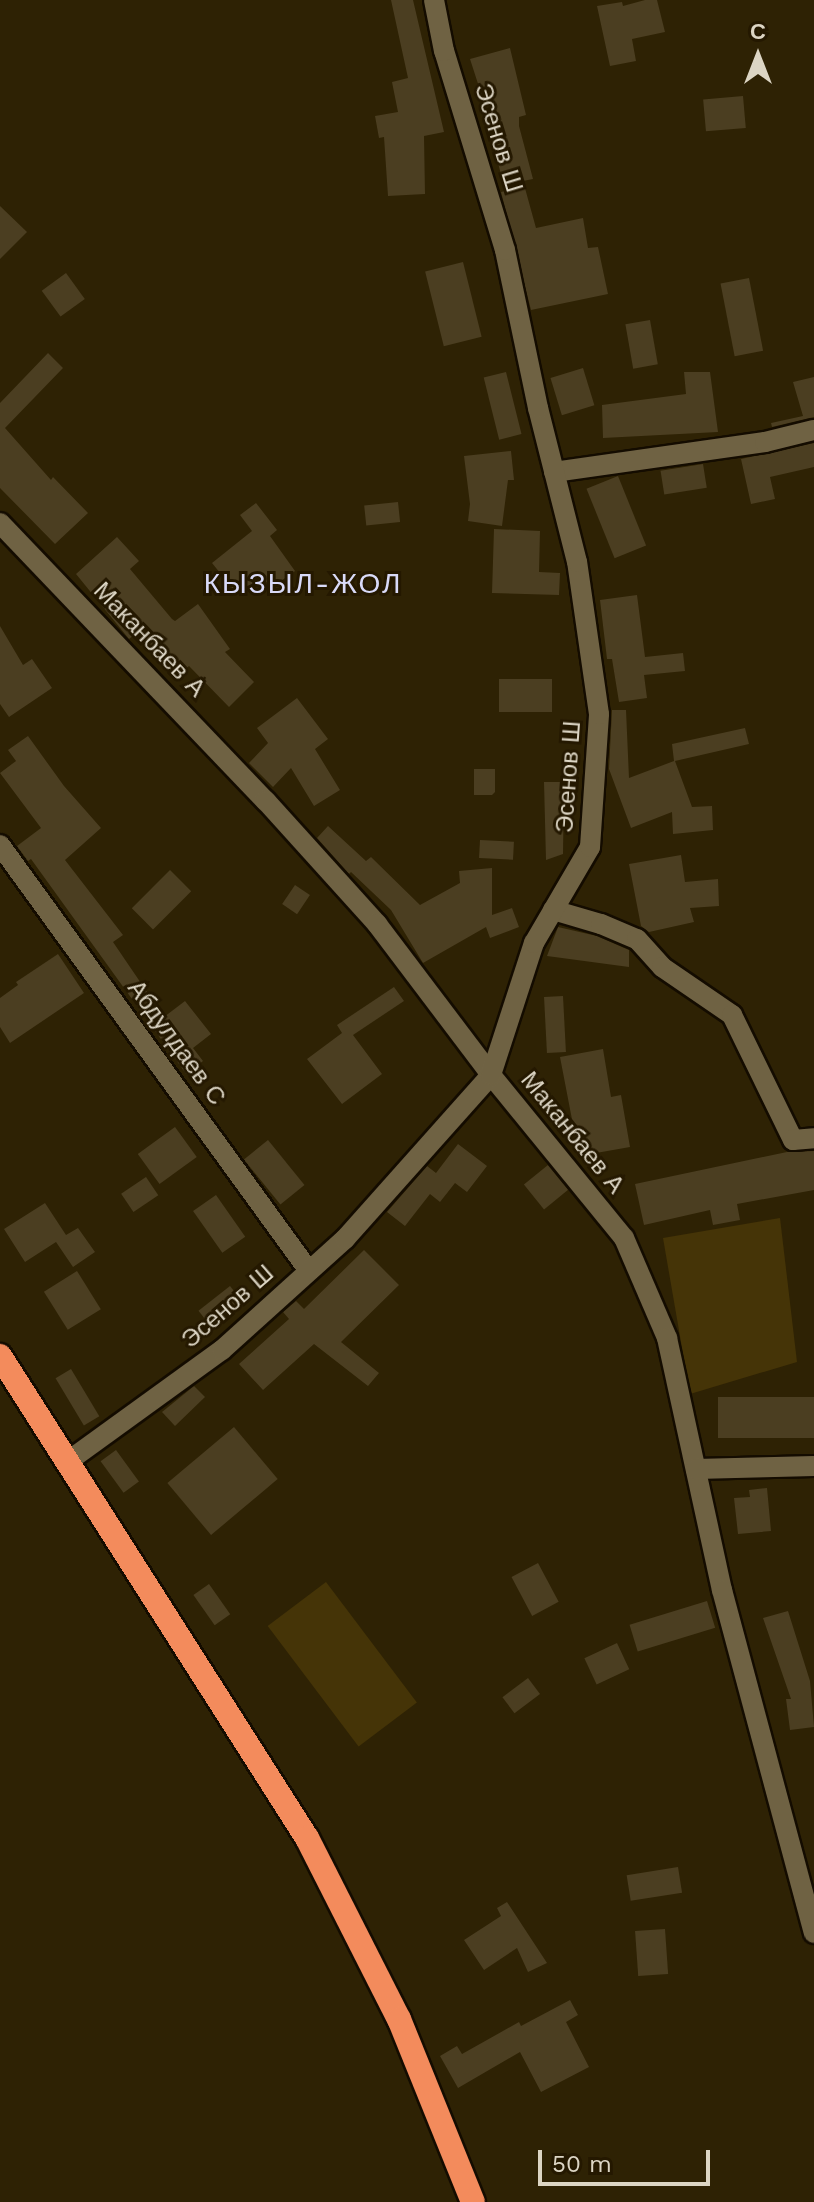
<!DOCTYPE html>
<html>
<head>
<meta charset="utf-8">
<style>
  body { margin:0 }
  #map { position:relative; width:814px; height:2202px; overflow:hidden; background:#2e2204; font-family:"Work Sans",sans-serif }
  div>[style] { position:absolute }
  .green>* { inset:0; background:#453407; transform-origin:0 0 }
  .building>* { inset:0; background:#4b3e21; transform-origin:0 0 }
  .roads { filter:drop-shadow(2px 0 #140c00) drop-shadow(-2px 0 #140c00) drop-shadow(0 2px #140c00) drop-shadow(0 -2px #140c00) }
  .street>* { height:20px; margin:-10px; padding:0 10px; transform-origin:10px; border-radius:10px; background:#6f6243 }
  .highway>* { height:24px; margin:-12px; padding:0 12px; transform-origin:12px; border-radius:12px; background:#f38b5c }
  span { translate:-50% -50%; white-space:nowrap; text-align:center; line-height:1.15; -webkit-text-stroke:6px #241800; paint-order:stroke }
  .street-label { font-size:24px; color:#dcd5c4 }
  .quarter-label { font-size:28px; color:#d9daf8; letter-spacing:2px }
  .north { position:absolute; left:718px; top:16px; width:80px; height:80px; -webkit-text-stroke:6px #241800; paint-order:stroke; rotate:0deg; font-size:22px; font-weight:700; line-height:32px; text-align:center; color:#dcd5c4 }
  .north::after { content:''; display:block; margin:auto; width:28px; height:36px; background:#dcd5c4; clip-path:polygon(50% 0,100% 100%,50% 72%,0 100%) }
  .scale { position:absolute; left:538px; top:2150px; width:172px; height:36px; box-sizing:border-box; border:4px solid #dcd5c4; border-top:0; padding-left:10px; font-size:24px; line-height:28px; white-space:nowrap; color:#dcd5c4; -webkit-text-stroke:6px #241800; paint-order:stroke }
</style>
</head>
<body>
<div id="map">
  <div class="green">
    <div style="clip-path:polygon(780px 1218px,797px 1362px,690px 1394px,663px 1238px)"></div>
    <div style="left:326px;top:1582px;width:151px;height:73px;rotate:53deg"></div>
  </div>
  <div class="building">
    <div style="clip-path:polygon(391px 0,413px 0,444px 132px,424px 136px,425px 194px,388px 196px,384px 137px,379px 138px,375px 116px,398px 112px,392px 82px,408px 78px)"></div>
    <div style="clip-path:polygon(645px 0,657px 0,665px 32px,632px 39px,636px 61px,610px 66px,597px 6px,622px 2px,623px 6px)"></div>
    <div style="clip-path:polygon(510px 48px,526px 115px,519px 117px,519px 126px,533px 179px,523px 181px,536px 228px,583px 218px,588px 248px,598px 247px,608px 294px,531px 310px,501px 192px,505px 191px,480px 90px,470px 59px)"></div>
    <div style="left:743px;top:96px;width:32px;height:40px;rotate:85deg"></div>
    <div style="clip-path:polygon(0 206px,27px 232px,0 259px)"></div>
    <div style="left:463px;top:262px;width:77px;height:39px;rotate:76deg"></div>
    <div style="left:66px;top:273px;width:32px;height:30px;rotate:54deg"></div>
    <div style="left:749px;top:278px;width:74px;height:29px;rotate:79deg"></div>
    <div style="left:650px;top:320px;width:45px;height:25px;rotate:80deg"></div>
    <div style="clip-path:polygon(48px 353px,63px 368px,5px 428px,51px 480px,53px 477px,88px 513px,55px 544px,0 488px,0 403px)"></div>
    <div style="left:583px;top:368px;width:39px;height:34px;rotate:73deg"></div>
    <div style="left:506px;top:372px;width:64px;height:23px;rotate:76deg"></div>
    <div style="clip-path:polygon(684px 372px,710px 372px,718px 432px,603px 438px,602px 405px,686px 394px)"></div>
    <div style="clip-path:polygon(814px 377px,814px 417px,772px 427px,771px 423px,803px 416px,793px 382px)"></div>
    <div style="clip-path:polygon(814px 443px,814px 467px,770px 477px,775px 499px,751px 504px,741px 459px)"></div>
    <div style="clip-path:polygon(511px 451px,514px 480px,508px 480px,502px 526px,468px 521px,470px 504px,464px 456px)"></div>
    <div style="left:703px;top:464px;width:24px;height:43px;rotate:81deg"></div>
    <div style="left:618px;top:476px;width:75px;height:34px;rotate:68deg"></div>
    <div style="left:398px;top:502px;width:20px;height:34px;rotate:84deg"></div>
    <div style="clip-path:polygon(256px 503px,277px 530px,270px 536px,295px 571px,271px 588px,263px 577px,237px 594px,212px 563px,252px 531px,240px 515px)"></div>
    <div style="clip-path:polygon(494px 529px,540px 531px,539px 572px,560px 573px,559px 595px,492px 593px)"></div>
    <div style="clip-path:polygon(117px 537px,139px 561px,130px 569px,172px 619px,175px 621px,198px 604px,230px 649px,225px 652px,254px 682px,229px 707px,189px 666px,177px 676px,139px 631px,129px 639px,76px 574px)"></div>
    <div style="clip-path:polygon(637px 595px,645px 657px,683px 653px,685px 671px,644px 675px,647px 698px,619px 702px,612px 659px,607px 659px,600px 600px)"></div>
    <div style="clip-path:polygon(0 626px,23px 665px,32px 659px,52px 688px,9px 717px,0 704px)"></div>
    <div style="left:499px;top:679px;width:53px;height:33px"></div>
    <div style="clip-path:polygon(297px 698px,328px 739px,315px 749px,340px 790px,314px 806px,291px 768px,273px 787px,249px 763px,268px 743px,257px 728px)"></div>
    <div style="clip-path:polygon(612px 710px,626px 710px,629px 778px,674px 761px,672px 744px,745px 728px,749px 744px,675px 761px,692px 807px,712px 806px,713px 830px,673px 834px,672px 812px,631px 828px,609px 769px)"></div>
    <div style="clip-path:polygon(28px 736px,64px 786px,101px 828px,65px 860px,123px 935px,113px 942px,164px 1017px,185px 1001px,211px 1034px,193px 1048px,203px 1061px,186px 1074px,31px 859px,28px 861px,17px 846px,41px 828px,0 773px,16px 761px,8px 750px)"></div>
    <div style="clip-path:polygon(474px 769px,495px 769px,495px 792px,492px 795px,474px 795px)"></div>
    <div style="clip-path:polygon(544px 782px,564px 782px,563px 854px,546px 860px)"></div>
    <div style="clip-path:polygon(328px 826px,366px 861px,371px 857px,420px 905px,460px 883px,459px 871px,492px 868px,492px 915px,512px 908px,519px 927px,490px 938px,486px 927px,423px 963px,391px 910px,351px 872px,349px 874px,317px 838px)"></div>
    <div style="left:480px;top:840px;width:34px;height:18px;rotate:3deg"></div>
    <div style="clip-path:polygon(681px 855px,685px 882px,718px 879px,719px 906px,690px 908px,694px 922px,649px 932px,641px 926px,629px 864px)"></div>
    <div style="left:170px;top:870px;width:30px;height:54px;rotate:45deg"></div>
    <div style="left:295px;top:885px;width:18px;height:23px;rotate:34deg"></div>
    <div style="clip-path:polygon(558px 927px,597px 936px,629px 950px,629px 967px,547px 956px)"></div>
    <div style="clip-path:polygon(58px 954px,84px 993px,10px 1043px,0 1027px,0 998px,18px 985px,16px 982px)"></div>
    <div style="clip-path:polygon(394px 987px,404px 1001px,353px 1035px,382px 1074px,342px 1104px,307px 1059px,342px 1033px,337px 1025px)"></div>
    <div style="left:563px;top:996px;width:56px;height:19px;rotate:87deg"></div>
    <div style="clip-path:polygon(603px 1049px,611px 1097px,621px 1095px,630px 1147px,579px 1156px,560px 1057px)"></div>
    <div style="left:175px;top:1127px;width:37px;height:46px;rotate:54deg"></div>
    <div style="left:268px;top:1140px;width:58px;height:31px;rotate:51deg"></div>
    <div style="clip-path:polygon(458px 1144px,487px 1166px,467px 1192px,455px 1183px,440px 1202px,430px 1194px,405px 1226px,387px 1212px,427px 1166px,436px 1173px)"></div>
    <div style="clip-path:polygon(814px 1151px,814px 1190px,737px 1204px,740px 1220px,713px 1225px,710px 1210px,644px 1225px,635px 1184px,787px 1152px)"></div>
    <div style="left:548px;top:1165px;width:32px;height:31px;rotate:51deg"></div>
    <div style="left:146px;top:1177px;width:22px;height:30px;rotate:56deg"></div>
    <div style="left:216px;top:1195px;width:51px;height:28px;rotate:55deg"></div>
    <div style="clip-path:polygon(45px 1203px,66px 1235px,78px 1228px,95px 1252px,73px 1267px,56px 1242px,25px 1262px,4px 1229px)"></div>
    <div style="clip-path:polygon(364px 1250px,399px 1285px,341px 1342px,379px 1373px,368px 1386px,314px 1344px,263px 1390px,239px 1364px,289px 1319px,283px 1312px,296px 1301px,304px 1309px)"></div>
    <div style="left:77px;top:1271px;width:45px;height:39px;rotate:58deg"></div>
    <div style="left:230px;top:1286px;width:23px;height:40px;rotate:52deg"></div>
    <div style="left:71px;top:1369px;width:55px;height:18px;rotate:59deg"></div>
    <div style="clip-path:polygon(194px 1386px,205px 1397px,175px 1426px,162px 1412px)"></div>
    <div style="left:814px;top:1397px;width:41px;height:96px;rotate:90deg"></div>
    <div style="left:234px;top:1427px;width:68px;height:87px;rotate:50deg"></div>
    <div style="left:116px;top:1450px;width:39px;height:19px;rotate:54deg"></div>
    <div style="clip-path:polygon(767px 1488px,771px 1531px,738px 1534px,734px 1498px,750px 1497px,749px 1490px)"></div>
    <div style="left:538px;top:1563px;width:44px;height:30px;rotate:62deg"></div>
    <div style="left:209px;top:1584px;width:37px;height:19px;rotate:55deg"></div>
    <div style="left:707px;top:1601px;width:28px;height:81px;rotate:73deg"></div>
    <div style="clip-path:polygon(788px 1611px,810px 1681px,814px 1727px,790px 1730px,786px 1699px,791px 1699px,763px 1618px)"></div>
    <div style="left:617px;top:1643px;width:29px;height:36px;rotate:65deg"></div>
    <div style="left:528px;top:1678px;width:20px;height:32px;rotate:53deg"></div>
    <div style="left:678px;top:1867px;width:26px;height:52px;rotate:81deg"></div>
    <div style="clip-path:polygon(507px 1902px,547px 1963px,528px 1972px,517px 1948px,484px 1970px,464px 1940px,501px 1916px,497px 1908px)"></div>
    <div style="left:665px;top:1929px;width:45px;height:30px;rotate:86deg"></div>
    <div style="clip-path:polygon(570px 2000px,578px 2015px,566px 2022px,589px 2067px,541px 2092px,520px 2052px,458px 2088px,440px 2056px,457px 2046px,462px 2054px,519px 2022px,521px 2026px)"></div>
  </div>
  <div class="roads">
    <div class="street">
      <div style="left:554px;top:472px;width:213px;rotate:-8.1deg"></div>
      <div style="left:765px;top:442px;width:50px;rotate:-13.8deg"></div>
      <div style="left:0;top:523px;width:385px;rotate:46.3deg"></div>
      <div style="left:266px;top:801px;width:166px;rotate:47.9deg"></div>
      <div style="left:377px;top:924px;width:189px;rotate:52.9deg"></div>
      <div style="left:491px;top:1075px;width:210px;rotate:50.8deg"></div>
      <div style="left:624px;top:1238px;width:109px;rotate:66.7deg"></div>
      <div style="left:667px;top:1338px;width:258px;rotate:77.7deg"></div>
      <div style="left:722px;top:1590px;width:355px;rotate:75deg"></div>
      <div style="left:0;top:845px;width:526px;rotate:54.04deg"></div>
      <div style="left:553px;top:910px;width:50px;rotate:16.3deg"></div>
      <div style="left:601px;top:924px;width:39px;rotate:23deg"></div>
      <div style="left:637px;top:939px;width:38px;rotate:48deg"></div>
      <div style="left:662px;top:967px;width:85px;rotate:34.4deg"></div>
      <div style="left:732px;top:1015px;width:139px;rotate:64deg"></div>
      <div style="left:793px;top:1140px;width:21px;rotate:-5deg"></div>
      <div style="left:67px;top:1462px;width:191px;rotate:-35.9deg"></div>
      <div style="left:222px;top:1350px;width:166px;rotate:-42.1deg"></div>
      <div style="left:345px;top:1239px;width:220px;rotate:-48.3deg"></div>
      <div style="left:491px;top:1075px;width:139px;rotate:-72deg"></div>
      <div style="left:534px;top:943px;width:111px;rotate:-59.7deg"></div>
      <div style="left:590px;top:847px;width:133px;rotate:-86.1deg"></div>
      <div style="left:599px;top:714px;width:154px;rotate:-98.2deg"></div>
      <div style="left:577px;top:562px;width:159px;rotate:-104.2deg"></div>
      <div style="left:538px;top:408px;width:161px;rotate:-101.8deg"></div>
      <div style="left:505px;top:250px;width:208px;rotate:-107deg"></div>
      <div style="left:444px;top:51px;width:52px;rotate:-101.1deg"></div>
      <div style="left:696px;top:1469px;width:118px;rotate:-1.5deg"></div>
    </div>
    <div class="highway">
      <div style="left:0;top:1356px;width:571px;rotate:57.51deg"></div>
      <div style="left:307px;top:1838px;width:203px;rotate:63.1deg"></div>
      <div style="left:399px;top:2019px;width:197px;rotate:68deg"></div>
    </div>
  </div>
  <div class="street-label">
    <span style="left:498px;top:138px;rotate:73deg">Эсенов Ш</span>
    <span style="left:149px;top:640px;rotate:46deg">Маканбаев А</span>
    <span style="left:569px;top:777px;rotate:-86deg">Эсенов Ш</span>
    <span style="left:176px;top:1043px;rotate:54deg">Абдулдаев С</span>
    <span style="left:572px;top:1133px;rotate:51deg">Маканбаев А</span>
    <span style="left:228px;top:1307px;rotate:-41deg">Эсенов Ш</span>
  </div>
  <div class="quarter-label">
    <span style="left:303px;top:584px">КЫЗЫЛ-ЖОЛ</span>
  </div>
  <div class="north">С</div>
  <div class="scale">50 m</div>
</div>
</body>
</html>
